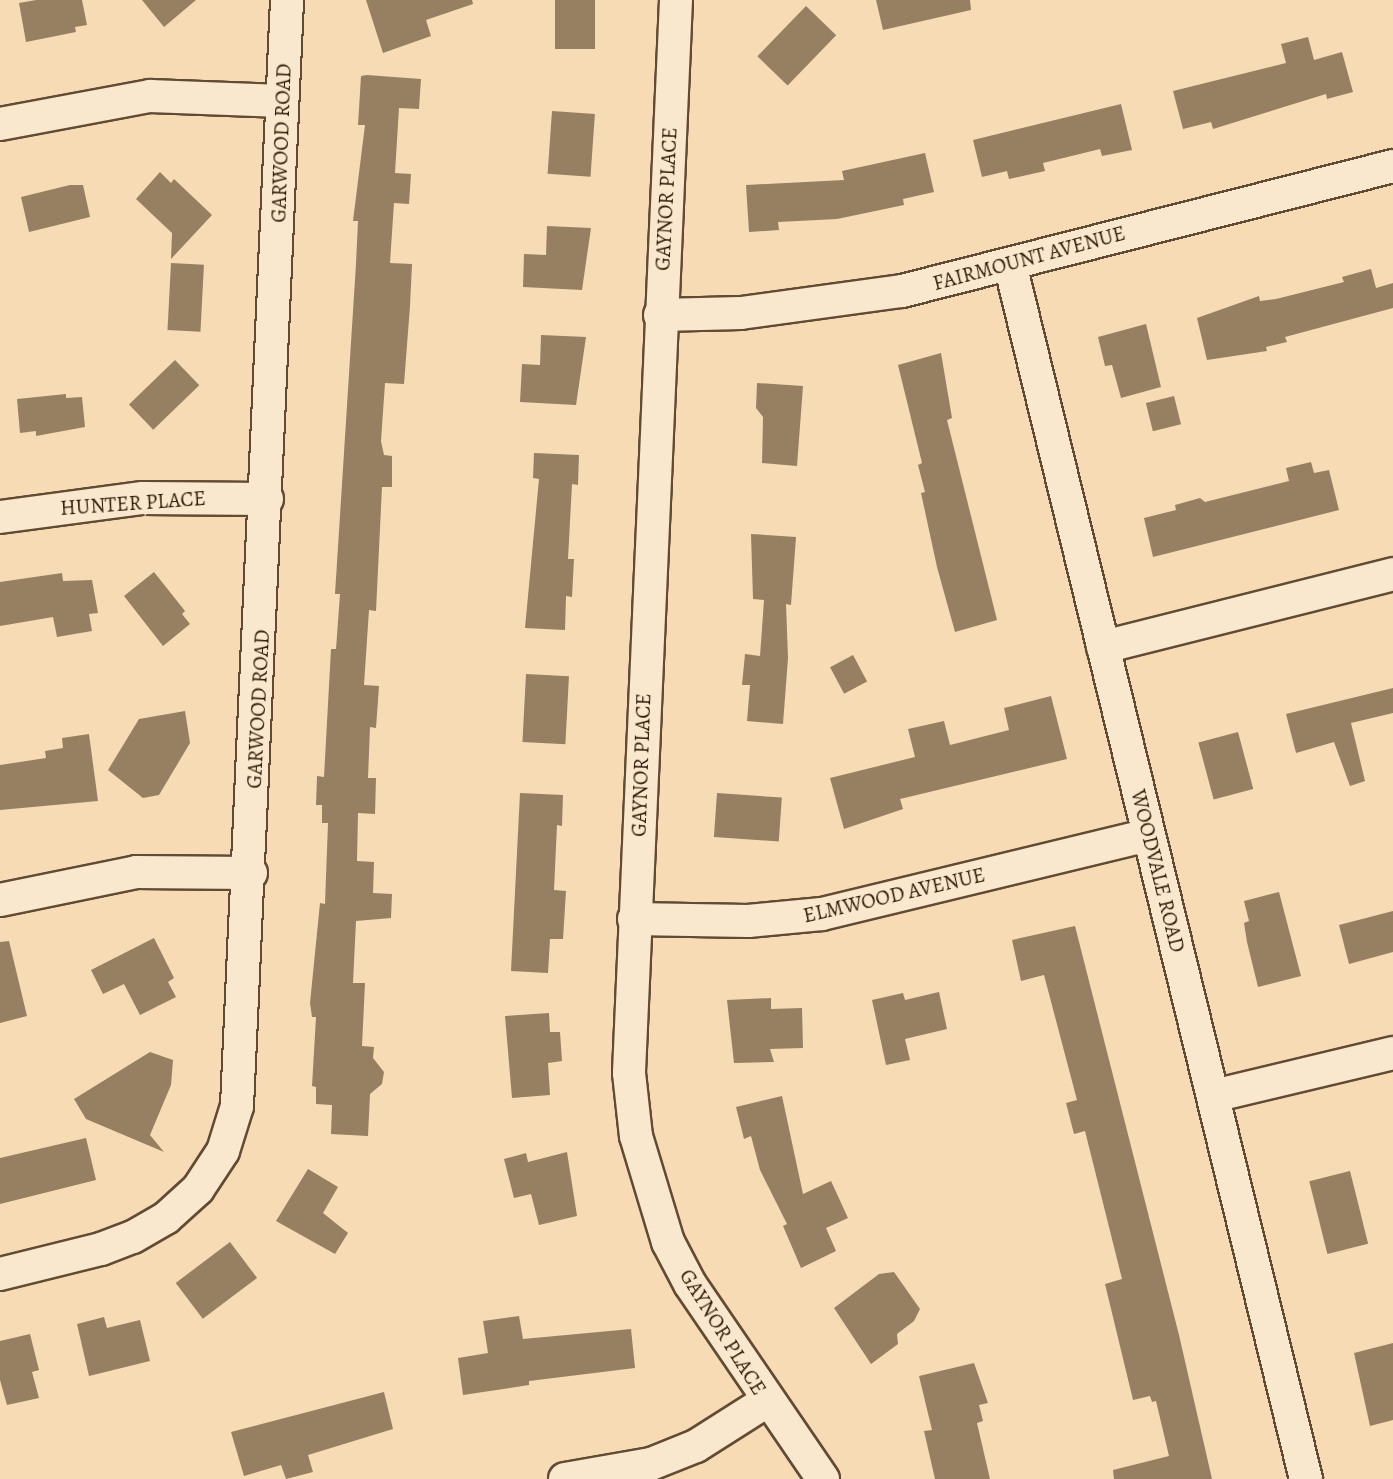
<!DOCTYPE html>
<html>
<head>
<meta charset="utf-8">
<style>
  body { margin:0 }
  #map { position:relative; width:1393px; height:1479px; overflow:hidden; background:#f7dbb4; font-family:Alegreya,serif }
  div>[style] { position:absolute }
  .building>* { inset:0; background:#977f62; transform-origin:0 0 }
  .roads { filter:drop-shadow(2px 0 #624b34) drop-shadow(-2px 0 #624b34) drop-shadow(0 2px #624b34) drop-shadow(0 -2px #624b34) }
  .minor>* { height:32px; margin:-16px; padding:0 16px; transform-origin:16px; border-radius:16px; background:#fae8ce }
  span { translate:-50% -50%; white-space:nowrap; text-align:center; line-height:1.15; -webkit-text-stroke:5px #fae8ce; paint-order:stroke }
  .street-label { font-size:21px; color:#301b09 }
</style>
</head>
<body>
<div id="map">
  <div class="building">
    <div style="clip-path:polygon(36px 0,82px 0,87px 25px,75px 27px,76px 32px,26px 42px,19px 3px)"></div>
    <div style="clip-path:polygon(142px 0,196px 0,164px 27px)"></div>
    <div style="clip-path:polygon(366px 0,472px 0,473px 4px,426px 20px,431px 36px,383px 53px)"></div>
    <div style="left:555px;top:0;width:40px;height:49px"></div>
    <div style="clip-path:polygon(876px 0,970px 0,971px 10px,883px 30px)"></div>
    <div style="left:806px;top:6px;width:42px;height:70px;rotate:44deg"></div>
    <div style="clip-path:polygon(1308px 37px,1314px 60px,1342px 52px,1353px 92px,1327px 99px,1326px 94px,1213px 129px,1211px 122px,1183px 129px,1173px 91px,1286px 63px,1281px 44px)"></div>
    <div style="clip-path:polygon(367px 75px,421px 79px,419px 109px,399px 108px,395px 173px,411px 174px,409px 204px,394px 203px,390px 263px,412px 264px,410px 306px,404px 384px,385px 383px,381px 441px,384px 455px,392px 456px,392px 487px,382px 487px,376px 611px,369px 610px,364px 685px,379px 686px,376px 728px,370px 727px,368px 778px,376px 778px,375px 814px,358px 813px,357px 861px,374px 862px,373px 893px,392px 894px,391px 918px,356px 921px,353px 983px,365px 983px,362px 1046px,374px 1047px,373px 1058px,384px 1072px,382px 1084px,370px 1094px,368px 1136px,331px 1134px,332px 1105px,316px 1104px,316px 1087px,312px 1086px,316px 1017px,312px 1017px,310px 1003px,320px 903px,325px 904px,328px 823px,322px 823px,322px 805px,316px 805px,317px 776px,324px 777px,331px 649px,336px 649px,340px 594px,335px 594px,356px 264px,358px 221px,353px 221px,365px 125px,358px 125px,361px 76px)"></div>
    <div style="clip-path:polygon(1121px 104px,1132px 150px,1102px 156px,1100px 149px,1043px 163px,1045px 171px,1009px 179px,1007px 171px,982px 177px,973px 140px)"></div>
    <div style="left:552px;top:111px;width:43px;height:63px;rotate:4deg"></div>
    <div style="clip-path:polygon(925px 153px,934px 192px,903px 199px,904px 205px,837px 219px,778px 222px,779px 230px,749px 232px,746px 185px,844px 180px,842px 171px)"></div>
    <div style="clip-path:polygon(160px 172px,171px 183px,174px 179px,212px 215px,171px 259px,172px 233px,136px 199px)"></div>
    <div style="clip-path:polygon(70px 185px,83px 185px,90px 217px,29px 232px,21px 197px)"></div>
    <div style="clip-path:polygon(547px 226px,591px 228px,582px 290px,523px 287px,524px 254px,546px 255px)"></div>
    <div style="left:171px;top:263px;width:33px;height:67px;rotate:3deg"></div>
    <div style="clip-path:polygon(1371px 269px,1376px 288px,1393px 283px,1393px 308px,1285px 337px,1287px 342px,1266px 347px,1267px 351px,1207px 360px,1197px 318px,1259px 296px,1260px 301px,1276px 299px,1344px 282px,1342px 277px)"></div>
    <div style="clip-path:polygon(1146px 324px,1161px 387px,1121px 398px,1112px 365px,1105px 366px,1098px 337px)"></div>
    <div style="clip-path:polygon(541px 335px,586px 337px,576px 405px,520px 402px,522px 364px,540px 365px)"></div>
    <div style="clip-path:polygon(941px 353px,952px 418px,947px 420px,997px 620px,955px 632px,937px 567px,921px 493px,925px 492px,918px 465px,922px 463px,898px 365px)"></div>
    <div style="left:175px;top:360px;width:35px;height:64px;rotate:46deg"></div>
    <div style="clip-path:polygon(757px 383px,803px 386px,797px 466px,762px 463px,763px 417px,756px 408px)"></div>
    <div style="clip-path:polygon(66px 394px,66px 398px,82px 397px,85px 427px,36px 436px,36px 431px,20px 433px,17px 399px)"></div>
    <div style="left:1174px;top:396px;width:29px;height:29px;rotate:76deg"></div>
    <div style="clip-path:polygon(534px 453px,579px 455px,578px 485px,572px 484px,568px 559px,574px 559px,572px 597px,566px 596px,565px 630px,525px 628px,539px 479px,533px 478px)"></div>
    <div style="clip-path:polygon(1311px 462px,1314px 473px,1329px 470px,1339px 510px,1153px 557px,1144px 518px,1176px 510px,1175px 505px,1200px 498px,1205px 502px,1289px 481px,1286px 468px)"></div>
    <div style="clip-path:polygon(751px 534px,796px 537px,791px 605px,786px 604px,788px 658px,783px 724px,747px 721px,750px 685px,742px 685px,745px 654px,760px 656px,764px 600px,753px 599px)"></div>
    <div style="clip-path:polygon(154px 572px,185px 611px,182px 614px,190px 624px,163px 646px,124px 596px)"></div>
    <div style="clip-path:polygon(62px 573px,63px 581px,92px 580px,98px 613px,89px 614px,92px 631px,57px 637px,53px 617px,0 626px,0 582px)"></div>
    <div style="left:853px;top:655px;width:30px;height:26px;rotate:62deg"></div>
    <div style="left:526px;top:674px;width:43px;height:68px;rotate:3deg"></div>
    <div style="clip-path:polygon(1393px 688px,1393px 713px,1351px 723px,1365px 781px,1350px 786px,1334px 742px,1296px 753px,1286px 714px)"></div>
    <div style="clip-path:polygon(1051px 696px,1067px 759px,900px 799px,903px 809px,844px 829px,830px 778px,915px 757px,908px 729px,944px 721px,950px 745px,1009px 730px,1004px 708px)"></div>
    <div style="clip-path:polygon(185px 711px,190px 743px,159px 795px,143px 798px,108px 770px,139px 719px)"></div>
    <div style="left:1238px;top:732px;width:59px;height:41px;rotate:75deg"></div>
    <div style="clip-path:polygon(89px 734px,98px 801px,0 810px,0 765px,46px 758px,45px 751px,63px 748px,62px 738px)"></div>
    <div style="clip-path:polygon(520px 793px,563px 795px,562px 826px,557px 825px,554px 890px,566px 891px,563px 939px,550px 939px,548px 973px,511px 971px)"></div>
    <div style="left:717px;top:793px;width:65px;height:44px;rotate:4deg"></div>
    <div style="clip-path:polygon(1279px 892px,1301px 976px,1258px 987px,1247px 942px,1244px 923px,1249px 921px,1244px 901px)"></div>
    <div style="clip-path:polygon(1393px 911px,1393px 952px,1349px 964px,1339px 925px)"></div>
    <div style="clip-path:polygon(1075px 926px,1179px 1335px,1212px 1479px,1114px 1479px,1113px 1470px,1169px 1456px,1156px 1401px,1152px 1402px,1150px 1396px,1133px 1400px,1105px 1284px,1122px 1279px,1085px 1131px,1074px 1134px,1066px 1103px,1077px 1100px,1044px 975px,1021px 981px,1012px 940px)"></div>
    <div style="clip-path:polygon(154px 938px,174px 978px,168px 982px,176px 997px,140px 1015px,124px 984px,103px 994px,91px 970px)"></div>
    <div style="clip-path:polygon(9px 941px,27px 1016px,0 1023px,0 942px)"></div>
    <div style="clip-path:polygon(939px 992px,947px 1029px,905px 1039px,910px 1060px,886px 1065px,872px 1000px,903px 993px,905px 1000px)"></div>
    <div style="clip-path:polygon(771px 998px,771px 1009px,802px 1008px,803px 1048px,770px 1049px,774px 1062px,734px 1063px,727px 1000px)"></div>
    <div style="clip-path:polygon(549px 1013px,550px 1032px,560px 1032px,562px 1061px,548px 1063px,550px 1095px,512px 1098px,505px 1016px)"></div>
    <div style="clip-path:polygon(150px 1052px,173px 1060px,171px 1085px,150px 1135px,164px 1152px,86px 1119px,74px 1099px)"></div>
    <div style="clip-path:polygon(782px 1096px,803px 1194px,831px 1181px,848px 1218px,826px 1228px,836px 1251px,801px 1268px,783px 1226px,787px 1224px,760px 1170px,751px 1136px,744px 1139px,736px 1107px)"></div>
    <div style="clip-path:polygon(86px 1138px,96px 1180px,0 1204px,0 1158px)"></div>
    <div style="clip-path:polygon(567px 1152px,577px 1216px,539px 1225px,531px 1194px,514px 1198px,504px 1159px,526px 1153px,528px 1162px)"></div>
    <div style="clip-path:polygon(308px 1169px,338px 1187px,323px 1213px,348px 1233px,335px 1254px,276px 1221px)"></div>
    <div style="left:1350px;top:1171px;width:75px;height:42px;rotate:76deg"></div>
    <div style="left:230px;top:1242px;width:45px;height:68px;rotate:53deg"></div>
    <div style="clip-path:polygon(894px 1272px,920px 1309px,914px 1321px,897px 1334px,898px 1344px,871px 1364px,834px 1308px,879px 1274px)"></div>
    <div style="clip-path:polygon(519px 1316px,523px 1339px,631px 1329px,635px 1368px,529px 1381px,529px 1385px,463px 1395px,458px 1358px,488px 1353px,483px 1321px)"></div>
    <div style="clip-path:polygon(104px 1317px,107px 1328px,140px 1320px,150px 1361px,89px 1376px,77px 1324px)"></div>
    <div style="clip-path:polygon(30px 1334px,39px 1370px,32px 1372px,39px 1398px,7px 1405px,0 1380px,0 1341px)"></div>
    <div style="clip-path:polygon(1393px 1343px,1393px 1420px,1370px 1426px,1354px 1353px)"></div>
    <div style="clip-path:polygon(974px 1363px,988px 1403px,979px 1405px,983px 1421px,977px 1423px,990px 1479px,935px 1479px,924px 1431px,932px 1430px,919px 1376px)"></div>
    <div style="clip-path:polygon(384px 1392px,393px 1429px,308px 1455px,313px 1472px,286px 1479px,281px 1465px,244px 1476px,231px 1432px)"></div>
  </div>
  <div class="roads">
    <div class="minor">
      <div style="left:676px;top:0;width:1074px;rotate:92.51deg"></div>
      <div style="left:629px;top:1073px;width:63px;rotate:83.7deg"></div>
      <div style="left:636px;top:1136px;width:111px;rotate:73.2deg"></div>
      <div style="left:668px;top:1242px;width:47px;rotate:62.4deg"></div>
      <div style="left:690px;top:1284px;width:236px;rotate:55.7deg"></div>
      <div style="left:0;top:124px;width:153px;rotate:-10.6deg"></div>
      <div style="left:150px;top:96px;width:132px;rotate:2.2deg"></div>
      <div style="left:1010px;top:264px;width:1251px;rotate:76.31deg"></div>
      <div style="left:660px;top:315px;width:81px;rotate:-1.4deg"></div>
      <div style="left:741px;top:313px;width:162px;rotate:-7.8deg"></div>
      <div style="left:902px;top:291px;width:507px;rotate:-14.28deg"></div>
      <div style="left:0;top:517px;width:144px;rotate:-7.6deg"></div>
      <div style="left:143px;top:498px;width:124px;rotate:0.5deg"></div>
      <div style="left:1103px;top:647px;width:299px;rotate:-14.1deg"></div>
      <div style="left:0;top:900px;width:139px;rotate:-11.6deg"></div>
      <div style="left:136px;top:872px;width:115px;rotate:0.5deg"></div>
      <div style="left:634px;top:919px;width:114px;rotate:1deg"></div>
      <div style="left:748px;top:921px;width:74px;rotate:-5.4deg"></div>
      <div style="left:822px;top:914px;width:336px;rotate:-13.6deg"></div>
      <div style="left:1213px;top:1096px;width:185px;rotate:-13.4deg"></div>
      <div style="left:0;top:1274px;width:104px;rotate:-13.9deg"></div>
      <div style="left:101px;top:1249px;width:34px;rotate:-21deg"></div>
      <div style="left:133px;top:1237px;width:38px;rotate:-30deg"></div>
      <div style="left:166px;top:1218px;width:43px;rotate:-42.2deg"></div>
      <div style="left:198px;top:1189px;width:45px;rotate:-56.7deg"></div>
      <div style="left:223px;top:1151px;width:47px;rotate:-72.7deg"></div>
      <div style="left:237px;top:1106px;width:1107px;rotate:-87.41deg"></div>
      <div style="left:565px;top:1479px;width:87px;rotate:-9.9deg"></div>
      <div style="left:651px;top:1464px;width:48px;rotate:-21.8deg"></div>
      <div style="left:696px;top:1446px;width:84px;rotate:-32.4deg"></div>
    </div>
  </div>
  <div class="street-label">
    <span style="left:281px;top:143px;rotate:-88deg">GARWOOD ROAD</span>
    <span style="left:666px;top:199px;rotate:-87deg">GAYNOR PLACE</span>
    <span style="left:1029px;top:258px;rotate:-15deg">FAIRMOUNT AVENUE</span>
    <span style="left:133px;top:503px;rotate:-4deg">HUNTER PLACE</span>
    <span style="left:258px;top:709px;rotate:-87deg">GARWOOD ROAD</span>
    <span style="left:641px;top:765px;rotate:-88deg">GAYNOR PLACE</span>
    <span style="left:1158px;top:871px;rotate:76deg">WOODVALE ROAD</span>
    <span style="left:894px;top:895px;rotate:-13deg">ELMWOOD AVENUE</span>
    <span style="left:723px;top:1332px;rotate:58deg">GAYNOR PLACE</span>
  </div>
</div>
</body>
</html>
